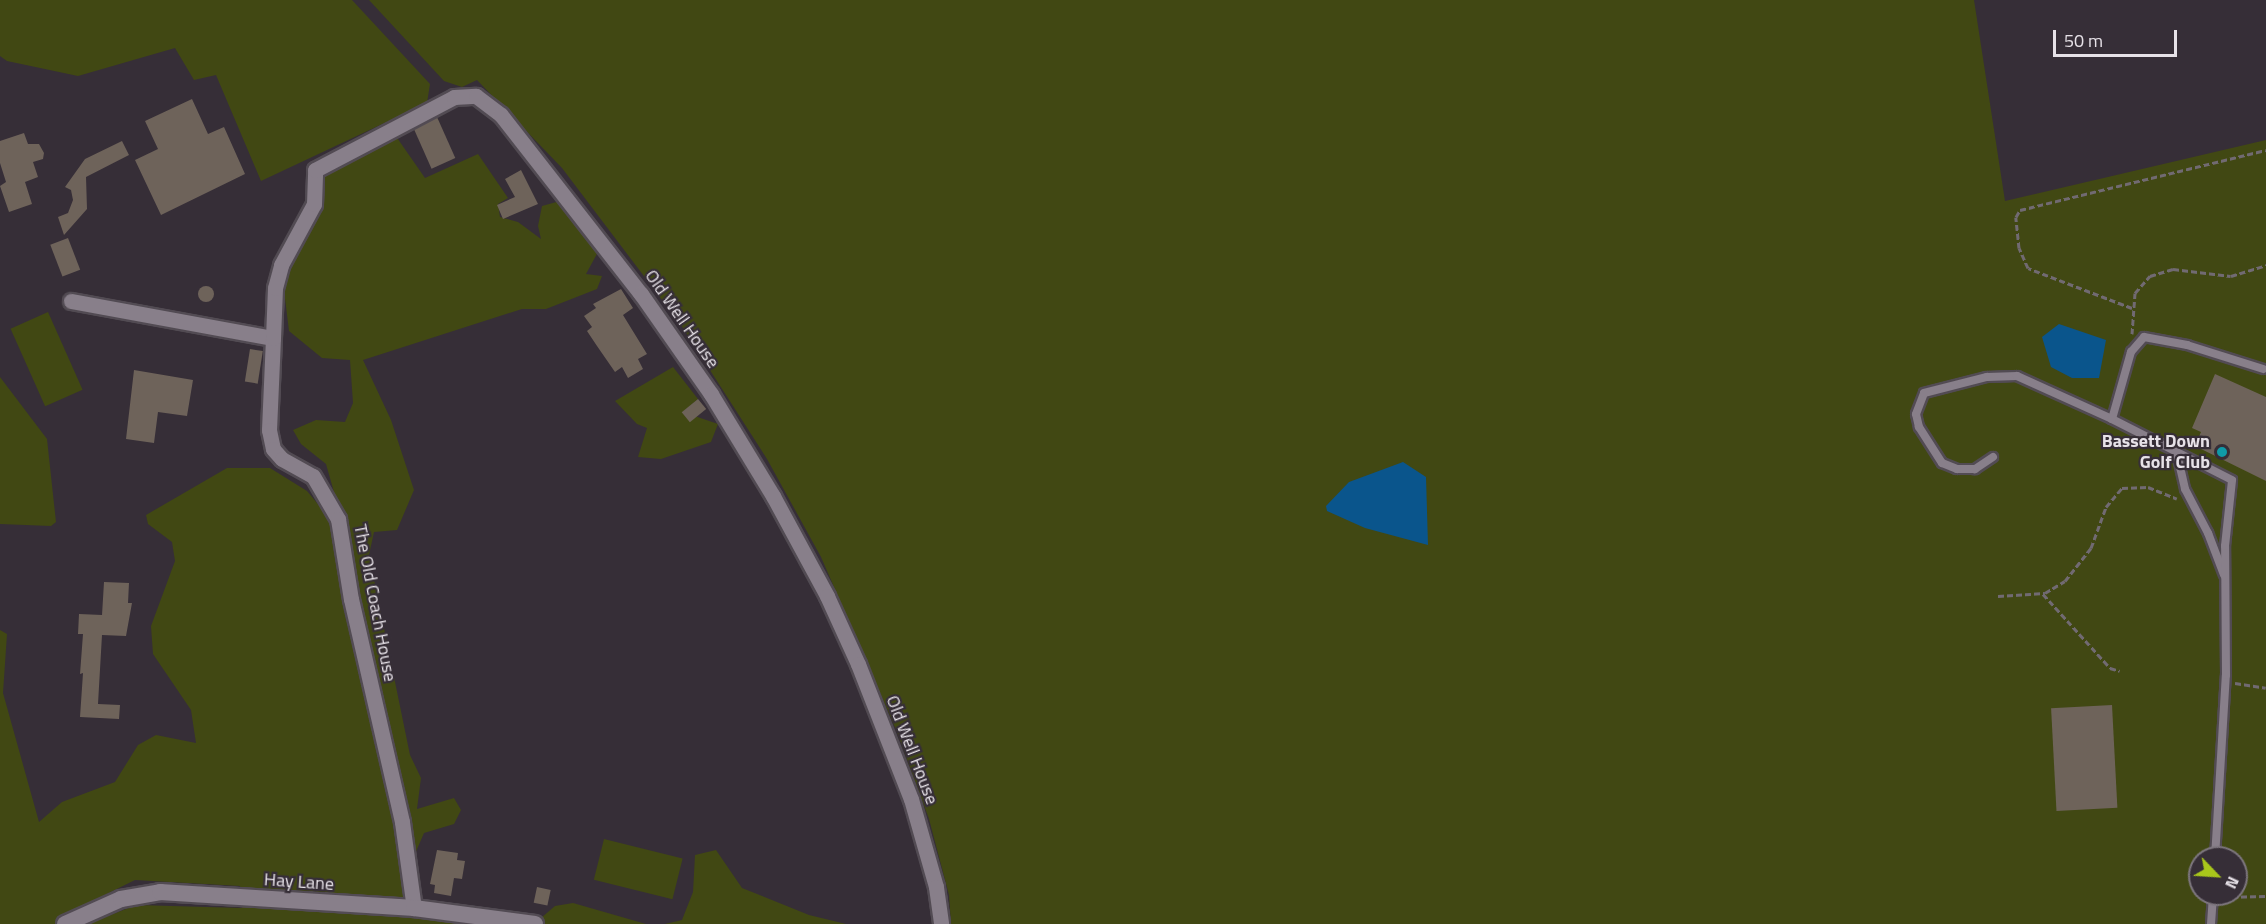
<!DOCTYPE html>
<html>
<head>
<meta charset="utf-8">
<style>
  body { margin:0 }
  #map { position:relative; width:2266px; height:924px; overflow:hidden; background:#362e37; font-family:"Titillium Web",sans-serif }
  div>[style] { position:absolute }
  .green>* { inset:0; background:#414813; transform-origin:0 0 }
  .water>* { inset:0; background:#0a558c }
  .building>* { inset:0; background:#6e635a; transform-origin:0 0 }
  .round { border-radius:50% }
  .path>* { height:3px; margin-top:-1.5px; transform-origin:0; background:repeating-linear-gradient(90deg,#716a72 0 6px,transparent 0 9px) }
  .roads { filter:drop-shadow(2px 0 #524b53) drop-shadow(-2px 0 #524b53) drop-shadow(0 2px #524b53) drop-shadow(0 -2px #524b53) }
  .service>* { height:8px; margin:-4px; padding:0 4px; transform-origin:4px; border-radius:4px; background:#887f8a }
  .minor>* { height:15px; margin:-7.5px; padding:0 7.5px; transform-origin:7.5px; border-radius:7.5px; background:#887f8a }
  .tertiary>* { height:16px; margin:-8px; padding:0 8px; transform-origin:8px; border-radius:8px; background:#887f8a }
  .dots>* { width:16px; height:16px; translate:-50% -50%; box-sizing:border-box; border:3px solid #362e37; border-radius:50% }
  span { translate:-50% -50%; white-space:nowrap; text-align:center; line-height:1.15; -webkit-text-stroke:4.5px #362e37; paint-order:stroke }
  .street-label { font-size:18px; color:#e7e2e8 }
  .poi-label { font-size:18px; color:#e7e2e8; font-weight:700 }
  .right { translate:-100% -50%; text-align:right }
  .north { position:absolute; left:2188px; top:846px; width:60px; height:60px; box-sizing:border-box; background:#362e37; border:2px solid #7d767e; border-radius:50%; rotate:115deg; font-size:16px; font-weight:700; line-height:24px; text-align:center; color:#e7e2e8 }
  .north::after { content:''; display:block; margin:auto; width:21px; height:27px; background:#a9c71b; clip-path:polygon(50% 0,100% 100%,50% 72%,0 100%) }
  .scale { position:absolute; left:2053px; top:30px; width:124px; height:27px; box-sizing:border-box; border:3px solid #e7e2e8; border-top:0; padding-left:8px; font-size:18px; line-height:21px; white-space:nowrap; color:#e7e2e8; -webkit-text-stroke:4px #362e37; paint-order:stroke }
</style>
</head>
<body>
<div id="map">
  <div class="green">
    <div style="clip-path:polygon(0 0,352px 0,430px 84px,427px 103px,261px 181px,216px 75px,194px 80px,175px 48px,78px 76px,7px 61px,0 56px)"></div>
    <div style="clip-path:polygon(evenodd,369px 0,1974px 0,2005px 201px,2266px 140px,2266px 924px,951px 924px,949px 895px,929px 819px,897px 732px,821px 557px,767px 459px,681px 325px,562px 168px,477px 80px,462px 87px,444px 81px,369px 0,2200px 858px,2236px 858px,2236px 894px,2200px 894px,2200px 858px)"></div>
    <div style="clip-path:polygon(393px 132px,425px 178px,478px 154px,508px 198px,498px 204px,500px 217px,518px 222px,541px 239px,538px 226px,542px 206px,560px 201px,574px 214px,598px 252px,586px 274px,602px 276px,597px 289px,546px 309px,522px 309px,363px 360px,391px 420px,414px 490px,397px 530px,374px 532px,369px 555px,410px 755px,421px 778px,417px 809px,454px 798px,461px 810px,454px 824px,424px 833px,405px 877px,420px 913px,497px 924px,88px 924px,136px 905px,242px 908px,240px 886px,135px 880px,68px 913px,62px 924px,0 924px,0 630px,7px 634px,3px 693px,39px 822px,62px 802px,115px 782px,138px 745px,156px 735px,196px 743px,191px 710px,153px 654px,151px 626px,175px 561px,172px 542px,148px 524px,146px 515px,227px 468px,270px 468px,307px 491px,337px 527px,344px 586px,393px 815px,348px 541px,326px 464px,301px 444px,293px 430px,316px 420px,345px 422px,353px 403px,350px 360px,322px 358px,289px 331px,283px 282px,321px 168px)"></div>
    <div style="left:48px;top:312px;width:85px;height:41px;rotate:66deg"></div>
    <div style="clip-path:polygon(673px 367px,698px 399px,683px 412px,718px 424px,711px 442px,661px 459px,638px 457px,647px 428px,637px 424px,615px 401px)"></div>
    <div style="clip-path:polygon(0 377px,47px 439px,56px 522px,51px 526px,0 524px)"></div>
    <div style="left:604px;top:839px;width:81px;height:42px;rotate:14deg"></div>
    <div style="clip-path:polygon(716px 850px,742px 888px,809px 915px,846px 924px,665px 924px,682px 920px,693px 892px,695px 855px)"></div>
    <div style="clip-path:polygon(573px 903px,646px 924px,534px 924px,555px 906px)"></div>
  </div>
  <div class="water">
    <div style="clip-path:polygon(2059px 324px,2106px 340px,2099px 378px,2072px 378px,2051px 367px,2042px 337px)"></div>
    <div style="clip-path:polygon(1403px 462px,1426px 477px,1428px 545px,1365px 528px,1327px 511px,1326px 506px,1349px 482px)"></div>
  </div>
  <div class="building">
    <div style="clip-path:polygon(192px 99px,208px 134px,224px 127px,245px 174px,161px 215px,135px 160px,158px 149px,145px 121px)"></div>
    <div style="left:437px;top:117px;width:45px;height:26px;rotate:66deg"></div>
    <div style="clip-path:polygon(24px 133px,28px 144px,39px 144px,44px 153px,43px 159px,33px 162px,38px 177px,25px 182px,32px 204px,9px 212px,0 186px,6px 182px,0 163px,0 141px)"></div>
    <div style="clip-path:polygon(122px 141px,129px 155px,86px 177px,87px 209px,64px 235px,58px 217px,68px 213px,73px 200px,71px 190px,65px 187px,85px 159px)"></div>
    <div style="clip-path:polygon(521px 170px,538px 204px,503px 219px,497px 205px,515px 197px,505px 179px)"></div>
    <div style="left:68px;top:238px;width:34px;height:19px;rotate:69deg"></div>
    <div class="round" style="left:198px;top:286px;width:16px;height:16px"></div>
    <div style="clip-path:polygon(621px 289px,633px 308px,623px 315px,647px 354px,638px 359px,643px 369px,628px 378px,622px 367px,615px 372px,597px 346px,587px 331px,592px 327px,584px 316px,596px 308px,593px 304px)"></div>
    <div style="left:250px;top:349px;width:13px;height:33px;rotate:9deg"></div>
    <div style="clip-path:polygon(134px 370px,193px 380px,187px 416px,158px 412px,154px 443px,126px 439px)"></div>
    <div style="clip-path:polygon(2215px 374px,2266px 397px,2266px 481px,2195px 446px,2201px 432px,2192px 428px)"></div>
    <div style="left:698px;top:399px;width:13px;height:21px;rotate:51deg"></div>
    <div style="clip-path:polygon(104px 582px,129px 583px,128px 603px,132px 603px,126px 636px,102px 635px,98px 704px,120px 705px,119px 719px,80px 717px,83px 673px,80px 674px,83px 634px,78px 634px,79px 614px,102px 615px)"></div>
    <div style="left:2112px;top:705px;width:103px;height:61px;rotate:87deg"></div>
    <div style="clip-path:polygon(437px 850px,458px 853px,457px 860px,465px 861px,462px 879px,454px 878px,451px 896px,434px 893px,435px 885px,430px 884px)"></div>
    <div style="left:537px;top:887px;width:14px;height:16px;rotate:12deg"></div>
  </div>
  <div class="path">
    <div style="left:2132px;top:308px;width:111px;rotate:-159deg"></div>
    <div style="left:2028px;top:268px;width:22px;rotate:-114deg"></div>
    <div style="left:2019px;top:248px;width:31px;rotate:-96deg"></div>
    <div style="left:2016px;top:217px;width:8px;rotate:-60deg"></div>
    <div style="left:2020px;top:210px;width:253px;rotate:-13.7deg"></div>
    <div style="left:2132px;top:334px;width:41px;rotate:-85.8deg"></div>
    <div style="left:2135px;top:293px;width:23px;rotate:-49deg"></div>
    <div style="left:2150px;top:276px;width:24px;rotate:-17deg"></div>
    <div style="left:2173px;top:269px;width:58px;rotate:6.9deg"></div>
    <div style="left:2231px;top:276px;width:37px;rotate:-17deg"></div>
    <div style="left:2043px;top:594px;width:100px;rotate:47.8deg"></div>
    <div style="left:2110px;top:668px;width:10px;rotate:17deg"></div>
    <div style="left:1998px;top:596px;width:47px;rotate:-3.7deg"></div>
    <div style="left:2045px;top:593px;width:23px;rotate:-31deg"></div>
    <div style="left:2065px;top:581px;width:42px;rotate:-51.8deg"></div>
    <div style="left:2091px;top:548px;width:44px;rotate:-69.9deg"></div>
    <div style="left:2106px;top:507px;width:25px;rotate:-50deg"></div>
    <div style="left:2122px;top:488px;width:26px;rotate:-2deg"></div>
    <div style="left:2148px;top:487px;width:31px;rotate:22deg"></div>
    <div style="left:2235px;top:683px;width:31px;rotate:9deg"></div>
    <div style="left:2223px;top:897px;width:43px;rotate:-1.3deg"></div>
  </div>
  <div class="roads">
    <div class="service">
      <div style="left:2177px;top:454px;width:36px;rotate:77deg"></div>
      <div style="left:2185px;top:489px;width:50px;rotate:62.4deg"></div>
      <div style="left:2208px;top:533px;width:45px;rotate:69.1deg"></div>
      <div style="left:1993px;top:457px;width:22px;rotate:146deg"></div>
      <div style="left:1975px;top:469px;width:18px;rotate:180deg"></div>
      <div style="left:1957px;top:469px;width:16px;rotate:-158deg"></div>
      <div style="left:1942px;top:463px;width:43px;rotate:-122.6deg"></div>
      <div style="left:1919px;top:427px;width:13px;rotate:-103deg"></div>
      <div style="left:1916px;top:414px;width:22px;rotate:-69deg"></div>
      <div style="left:1924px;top:393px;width:65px;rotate:-14.3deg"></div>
      <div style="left:1987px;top:377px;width:30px;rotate:-2deg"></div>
      <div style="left:2017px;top:376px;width:104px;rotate:24.4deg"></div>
      <div style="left:2215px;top:858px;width:183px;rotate:-86.6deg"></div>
      <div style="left:2226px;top:675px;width:129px;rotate:-90.4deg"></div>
      <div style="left:2225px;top:546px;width:66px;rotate:-83.9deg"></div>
      <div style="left:2232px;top:480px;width:135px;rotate:-153.1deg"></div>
      <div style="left:2112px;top:419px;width:70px;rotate:-74.2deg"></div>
      <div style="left:2131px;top:352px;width:20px;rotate:-49deg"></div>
      <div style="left:2144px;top:337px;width:44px;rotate:10.5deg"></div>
      <div style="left:2187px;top:345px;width:80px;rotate:17.5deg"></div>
      <div style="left:2211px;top:924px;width:30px;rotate:-86deg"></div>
    </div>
    <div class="minor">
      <div style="left:71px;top:301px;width:205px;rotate:10.4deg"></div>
      <div style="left:273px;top:338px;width:92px;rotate:92.5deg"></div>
      <div style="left:269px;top:430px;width:19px;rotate:78deg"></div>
      <div style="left:273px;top:449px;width:13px;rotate:48deg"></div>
      <div style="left:282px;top:459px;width:35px;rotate:29deg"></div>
      <div style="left:313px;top:476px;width:50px;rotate:59.8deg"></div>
      <div style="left:338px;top:519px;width:81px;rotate:80.8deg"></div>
      <div style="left:351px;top:599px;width:229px;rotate:77.1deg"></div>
      <div style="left:402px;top:822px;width:87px;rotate:82.1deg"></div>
      <div style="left:273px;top:338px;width:50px;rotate:-87.7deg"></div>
      <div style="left:275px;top:288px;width:24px;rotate:-75deg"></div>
      <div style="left:281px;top:265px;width:69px;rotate:-61.6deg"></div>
      <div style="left:314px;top:204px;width:34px;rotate:-88deg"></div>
      <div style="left:315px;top:170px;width:157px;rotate:-27.7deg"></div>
      <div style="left:454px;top:97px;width:22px;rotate:-3deg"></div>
      <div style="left:476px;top:96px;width:31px;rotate:37deg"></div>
      <div style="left:501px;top:115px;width:227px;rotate:52deg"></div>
      <div style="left:641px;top:294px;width:122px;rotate:55deg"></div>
      <div style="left:711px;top:394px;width:119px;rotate:58.7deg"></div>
      <div style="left:773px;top:496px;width:114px;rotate:61.6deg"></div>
      <div style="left:827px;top:596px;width:75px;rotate:65.5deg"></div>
      <div style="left:858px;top:664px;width:145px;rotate:68.6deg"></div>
      <div style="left:911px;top:799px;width:91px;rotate:74.1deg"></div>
      <div style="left:936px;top:887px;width:37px;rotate:82deg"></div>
    </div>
    <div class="tertiary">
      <div style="left:65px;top:924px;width:61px;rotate:-24.1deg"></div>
      <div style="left:121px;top:899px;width:40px;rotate:-10deg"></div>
      <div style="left:160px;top:892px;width:255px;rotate:3.6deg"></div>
      <div style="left:414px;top:908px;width:122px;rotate:7.5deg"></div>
    </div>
  </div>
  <div class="dots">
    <div style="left:2222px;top:452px;background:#0f9aa8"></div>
  </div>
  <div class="street-label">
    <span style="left:682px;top:319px;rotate:55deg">Old Well House</span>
    <span style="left:375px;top:603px;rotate:79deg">The Old Coach House</span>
    <span style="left:912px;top:750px;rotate:69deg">Old Well House</span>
    <span style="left:299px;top:882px;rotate:4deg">Hay Lane</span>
  </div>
  <div class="poi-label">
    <span class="right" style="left:2210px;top:452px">Bassett Down<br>Golf Club</span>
  </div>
  <div class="north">N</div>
  <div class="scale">50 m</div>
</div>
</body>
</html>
